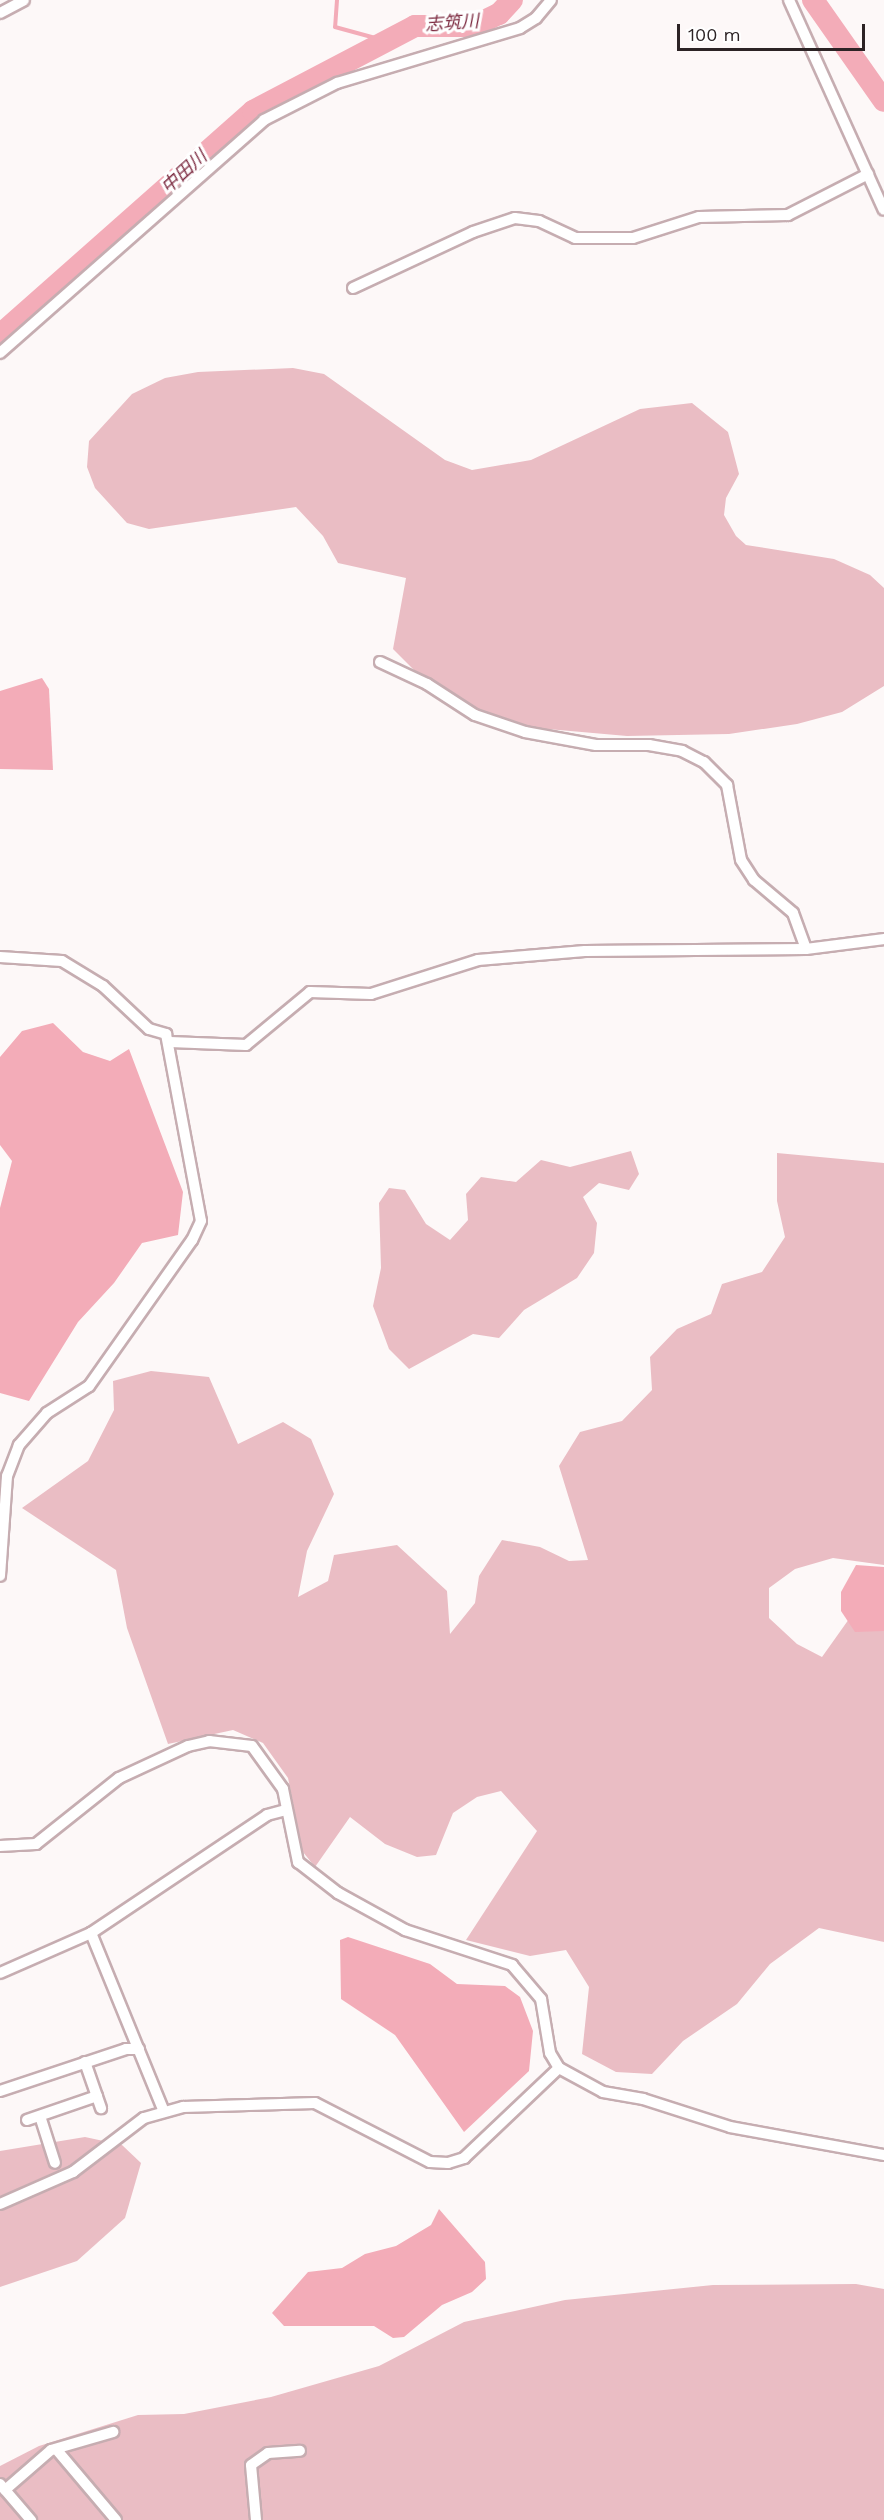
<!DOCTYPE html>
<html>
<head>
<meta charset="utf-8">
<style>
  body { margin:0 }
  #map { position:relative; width:884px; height:2520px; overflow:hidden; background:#fdf8f8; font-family:"Work Sans","Noto Sans JP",sans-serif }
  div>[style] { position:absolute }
  .green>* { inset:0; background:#eabdc4 }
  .water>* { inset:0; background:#f3acb8 }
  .stream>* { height:4px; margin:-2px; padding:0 2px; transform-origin:2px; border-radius:2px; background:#f3acb8 }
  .river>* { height:22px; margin:-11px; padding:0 11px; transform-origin:11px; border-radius:11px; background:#f3acb8 }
  .roads { filter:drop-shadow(2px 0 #c6adb1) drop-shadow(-2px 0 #c6adb1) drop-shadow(0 2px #c6adb1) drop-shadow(0 -2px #c6adb1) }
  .minor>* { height:10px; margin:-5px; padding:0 5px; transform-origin:5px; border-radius:5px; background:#fff }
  span { translate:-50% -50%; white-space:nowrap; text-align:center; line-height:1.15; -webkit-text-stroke:6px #fff; paint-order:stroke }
  .water-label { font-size:18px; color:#7c2a40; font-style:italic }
  .scale { position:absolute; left:677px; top:24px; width:188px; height:27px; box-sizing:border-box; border:3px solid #2c2325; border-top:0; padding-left:8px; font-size:18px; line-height:21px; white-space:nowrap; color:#2c2325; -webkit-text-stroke:4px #fff; paint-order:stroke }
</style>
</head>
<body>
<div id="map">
  <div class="green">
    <div style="clip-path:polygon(293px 368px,324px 374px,445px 460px,472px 470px,531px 460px,640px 409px,692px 403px,728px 432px,739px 474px,726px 498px,724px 515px,736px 536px,746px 545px,834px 559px,870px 575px,884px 588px,884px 686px,842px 712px,797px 724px,729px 734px,627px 736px,501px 725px,429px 685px,393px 649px,406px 578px,338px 563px,323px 536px,296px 507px,149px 529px,127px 523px,95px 488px,87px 467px,89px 441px,132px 394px,165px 378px,198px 372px)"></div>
    <div style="clip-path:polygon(631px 1151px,639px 1174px,629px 1190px,599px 1183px,583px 1197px,597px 1223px,594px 1253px,577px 1278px,524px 1310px,499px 1338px,473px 1334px,409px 1369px,389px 1349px,373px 1306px,381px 1268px,379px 1203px,389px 1188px,405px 1190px,426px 1224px,450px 1240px,468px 1220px,466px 1194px,481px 1177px,516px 1182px,541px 1160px,570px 1167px)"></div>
    <div style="clip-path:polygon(777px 1153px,884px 1163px,884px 1565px,833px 1558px,795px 1569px,769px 1588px,769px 1618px,797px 1644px,822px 1657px,849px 1619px,884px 1623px,884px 1942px,819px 1928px,770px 1964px,737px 2004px,683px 2041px,652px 2074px,616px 2072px,582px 2054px,589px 1987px,566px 1950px,530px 1956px,466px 1940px,537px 1831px,501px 1791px,477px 1797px,453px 1813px,436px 1855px,417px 1857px,385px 1844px,350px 1817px,315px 1867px,303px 1852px,288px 1778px,263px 1743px,233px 1730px,168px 1744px,127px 1628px,116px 1570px,22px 1508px,88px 1461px,114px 1410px,113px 1381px,151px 1371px,209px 1377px,238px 1444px,283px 1422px,311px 1439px,334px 1494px,307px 1551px,298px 1597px,328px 1581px,334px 1555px,397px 1545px,447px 1591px,450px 1634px,475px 1603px,479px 1576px,502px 1540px,540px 1547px,569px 1561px,588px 1560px,559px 1466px,580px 1432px,622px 1421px,652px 1390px,650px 1357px,677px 1329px,711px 1314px,722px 1284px,762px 1272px,785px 1237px,777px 1201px)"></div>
    <div style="clip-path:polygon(85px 2137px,122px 2145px,141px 2163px,125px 2218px,77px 2261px,0 2287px,0 2151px)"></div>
    <div style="clip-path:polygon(856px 2284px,884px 2289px,884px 2520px,0 2520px,0 2466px,39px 2446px,138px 2415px,184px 2414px,271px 2397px,379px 2366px,464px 2322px,565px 2300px,713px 2285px)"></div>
  </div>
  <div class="water">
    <div style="clip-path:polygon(42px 678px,49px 689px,53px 770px,0 769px,0 691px)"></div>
    <div style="clip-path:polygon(53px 1023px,83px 1052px,110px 1061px,129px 1049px,183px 1192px,178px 1235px,142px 1243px,114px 1283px,78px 1322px,29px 1401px,0 1393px,0 1208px,12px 1161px,0 1145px,0 1057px,22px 1031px)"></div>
    <div style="clip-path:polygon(856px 1565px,884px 1567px,884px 1631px,855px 1632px,841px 1611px,841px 1592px)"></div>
    <div style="clip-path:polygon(348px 1937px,430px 1964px,457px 1984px,505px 1986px,520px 1997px,533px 2031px,529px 2071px,464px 2132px,395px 2035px,341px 1999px,340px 1940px)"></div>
    <div style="clip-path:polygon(439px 2209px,485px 2262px,486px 2279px,472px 2292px,442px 2305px,404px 2337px,393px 2338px,374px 2326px,284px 2326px,272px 2313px,308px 2272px,342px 2268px,365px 2254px,396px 2246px,431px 2225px)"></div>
  </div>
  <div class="stream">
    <div style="left:337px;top:0;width:27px;rotate:94deg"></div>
    <div style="left:335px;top:27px;width:57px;rotate:15.3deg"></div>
  </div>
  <div class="river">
    <div style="left:813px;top:0;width:123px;rotate:54.9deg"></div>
    <div style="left:0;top:335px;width:338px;rotate:-41.5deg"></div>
    <div style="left:253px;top:111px;width:183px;rotate:-27.7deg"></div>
    <div style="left:415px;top:26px;width:59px"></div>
    <div style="left:474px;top:26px;width:28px;rotate:-26deg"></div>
    <div style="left:499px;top:14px;width:19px;rotate:-47deg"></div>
  </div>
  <div class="roads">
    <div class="minor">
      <div style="left:789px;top:0;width:230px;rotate:65.7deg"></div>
      <div style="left:0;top:13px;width:27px;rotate:-28deg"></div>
      <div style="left:353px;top:288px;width:132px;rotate:-25deg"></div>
      <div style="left:473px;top:232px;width:44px;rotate:-18.4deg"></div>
      <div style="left:515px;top:218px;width:24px;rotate:7deg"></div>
      <div style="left:539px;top:221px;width:40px;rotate:25deg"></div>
      <div style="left:575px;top:238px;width:58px"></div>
      <div style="left:633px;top:238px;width:69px;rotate:-17.7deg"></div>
      <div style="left:699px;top:217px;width:89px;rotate:-1.3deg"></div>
      <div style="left:788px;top:215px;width:90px;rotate:-27.1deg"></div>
      <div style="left:0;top:353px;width:352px;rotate:-41.4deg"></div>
      <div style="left:264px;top:120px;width:82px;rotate:-26.9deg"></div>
      <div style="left:337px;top:83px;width:191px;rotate:-16.7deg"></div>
      <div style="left:520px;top:28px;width:19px;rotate:-32deg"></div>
      <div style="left:536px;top:18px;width:23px;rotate:-50deg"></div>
      <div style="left:380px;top:662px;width:52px;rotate:25.1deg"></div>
      <div style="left:427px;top:684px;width:57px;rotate:32.9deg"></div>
      <div style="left:475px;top:715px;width:53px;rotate:18.8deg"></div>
      <div style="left:525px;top:732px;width:72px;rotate:10.4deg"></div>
      <div style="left:596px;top:745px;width:53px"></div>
      <div style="left:649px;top:745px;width:34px;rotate:10deg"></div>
      <div style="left:682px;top:751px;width:25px;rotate:27deg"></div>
      <div style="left:704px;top:762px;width:33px;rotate:45deg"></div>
      <div style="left:727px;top:785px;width:76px;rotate:79.4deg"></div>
      <div style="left:741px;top:860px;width:24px;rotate:57deg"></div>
      <div style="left:754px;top:880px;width:51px;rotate:40.2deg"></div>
      <div style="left:793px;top:913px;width:38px;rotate:70deg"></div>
      <div style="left:0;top:957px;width:62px;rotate:3.7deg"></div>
      <div style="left:62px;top:961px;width:48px;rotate:31.4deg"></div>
      <div style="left:103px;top:986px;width:63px;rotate:43.1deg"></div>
      <div style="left:149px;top:1029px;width:18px;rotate:16deg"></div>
      <div style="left:166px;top:1034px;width:190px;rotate:79.4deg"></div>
      <div style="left:201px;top:1221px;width:21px;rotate:115deg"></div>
      <div style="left:192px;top:1240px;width:179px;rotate:125.2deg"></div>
      <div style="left:89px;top:1386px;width:50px;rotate:147.3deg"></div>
      <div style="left:47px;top:1413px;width:43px;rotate:131.2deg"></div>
      <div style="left:19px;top:1445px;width:33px;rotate:111deg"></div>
      <div style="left:7px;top:1476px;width:100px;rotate:94deg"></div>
      <div style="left:170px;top:1042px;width:76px;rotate:2.3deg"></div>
      <div style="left:246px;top:1045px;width:83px;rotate:-39.6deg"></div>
      <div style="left:310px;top:992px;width:61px;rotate:1.9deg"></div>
      <div style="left:371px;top:994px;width:112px;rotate:-17.6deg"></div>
      <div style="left:478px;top:960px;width:107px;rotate:-4.8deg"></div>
      <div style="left:585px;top:951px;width:221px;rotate:-0.5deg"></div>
      <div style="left:806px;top:949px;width:79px;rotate:-7.3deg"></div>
      <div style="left:0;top:1846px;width:36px;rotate:-3deg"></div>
      <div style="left:36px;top:1844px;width:106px;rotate:-38.5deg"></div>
      <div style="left:119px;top:1778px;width:76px;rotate:-24.9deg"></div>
      <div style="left:188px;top:1746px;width:22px;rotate:-13deg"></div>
      <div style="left:209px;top:1741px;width:43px;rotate:6.6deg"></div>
      <div style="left:252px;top:1746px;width:53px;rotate:54.2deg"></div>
      <div style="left:283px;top:1789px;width:75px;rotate:78.4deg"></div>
      <div style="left:298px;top:1862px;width:51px;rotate:37.8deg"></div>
      <div style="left:338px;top:1893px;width:77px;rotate:28.9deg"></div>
      <div style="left:405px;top:1930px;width:113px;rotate:18.1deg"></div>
      <div style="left:512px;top:1965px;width:45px;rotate:49.5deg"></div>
      <div style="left:541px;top:1999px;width:55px;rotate:80.5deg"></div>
      <div style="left:550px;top:2053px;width:17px;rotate:59deg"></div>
      <div style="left:559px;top:2068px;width:50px;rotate:28.6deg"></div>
      <div style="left:603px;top:2092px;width:41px;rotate:9.9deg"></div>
      <div style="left:643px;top:2099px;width:91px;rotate:17.8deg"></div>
      <div style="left:730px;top:2127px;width:157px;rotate:10.3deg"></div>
      <div style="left:91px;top:1933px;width:193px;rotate:67.8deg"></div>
      <div style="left:0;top:1973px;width:99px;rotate:-23.7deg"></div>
      <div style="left:91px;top:1933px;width:212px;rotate:-33.8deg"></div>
      <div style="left:267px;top:1815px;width:20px;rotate:-15deg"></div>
      <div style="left:85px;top:2062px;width:49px;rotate:70.8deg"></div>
      <div style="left:0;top:2091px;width:133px;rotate:-18.4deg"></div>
      <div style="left:126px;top:2049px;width:13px"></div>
      <div style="left:40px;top:2116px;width:49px;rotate:72.3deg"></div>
      <div style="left:27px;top:2120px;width:74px;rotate:-18.9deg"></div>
      <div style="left:0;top:2204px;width:80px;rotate:-23.7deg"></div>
      <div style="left:73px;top:2172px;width:89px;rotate:-37.3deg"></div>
      <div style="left:144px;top:2118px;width:41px;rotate:-15.8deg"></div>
      <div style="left:183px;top:2107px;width:132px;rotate:-1.7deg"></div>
      <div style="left:315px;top:2103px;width:129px;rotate:27.2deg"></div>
      <div style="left:430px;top:2162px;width:18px;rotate:3deg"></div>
      <div style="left:448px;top:2163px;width:17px;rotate:-17deg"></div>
      <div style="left:464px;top:2158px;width:131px;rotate:-43.5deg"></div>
      <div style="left:56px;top:2449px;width:93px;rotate:49.8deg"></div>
      <div style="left:0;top:2484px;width:48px;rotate:49.3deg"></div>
      <div style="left:5px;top:2490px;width:61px;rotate:-41deg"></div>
      <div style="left:51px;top:2450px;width:65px;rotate:-16.2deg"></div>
      <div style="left:256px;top:2520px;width:55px;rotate:-95.2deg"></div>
      <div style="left:251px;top:2465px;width:21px;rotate:-35deg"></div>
      <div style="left:268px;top:2453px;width:32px;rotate:-4deg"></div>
    </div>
  </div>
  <div class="water-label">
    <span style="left:452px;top:23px;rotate:-4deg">志筑川</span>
    <span style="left:184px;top:172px;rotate:-42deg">中田川</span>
  </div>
  <div class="scale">100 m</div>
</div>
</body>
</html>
